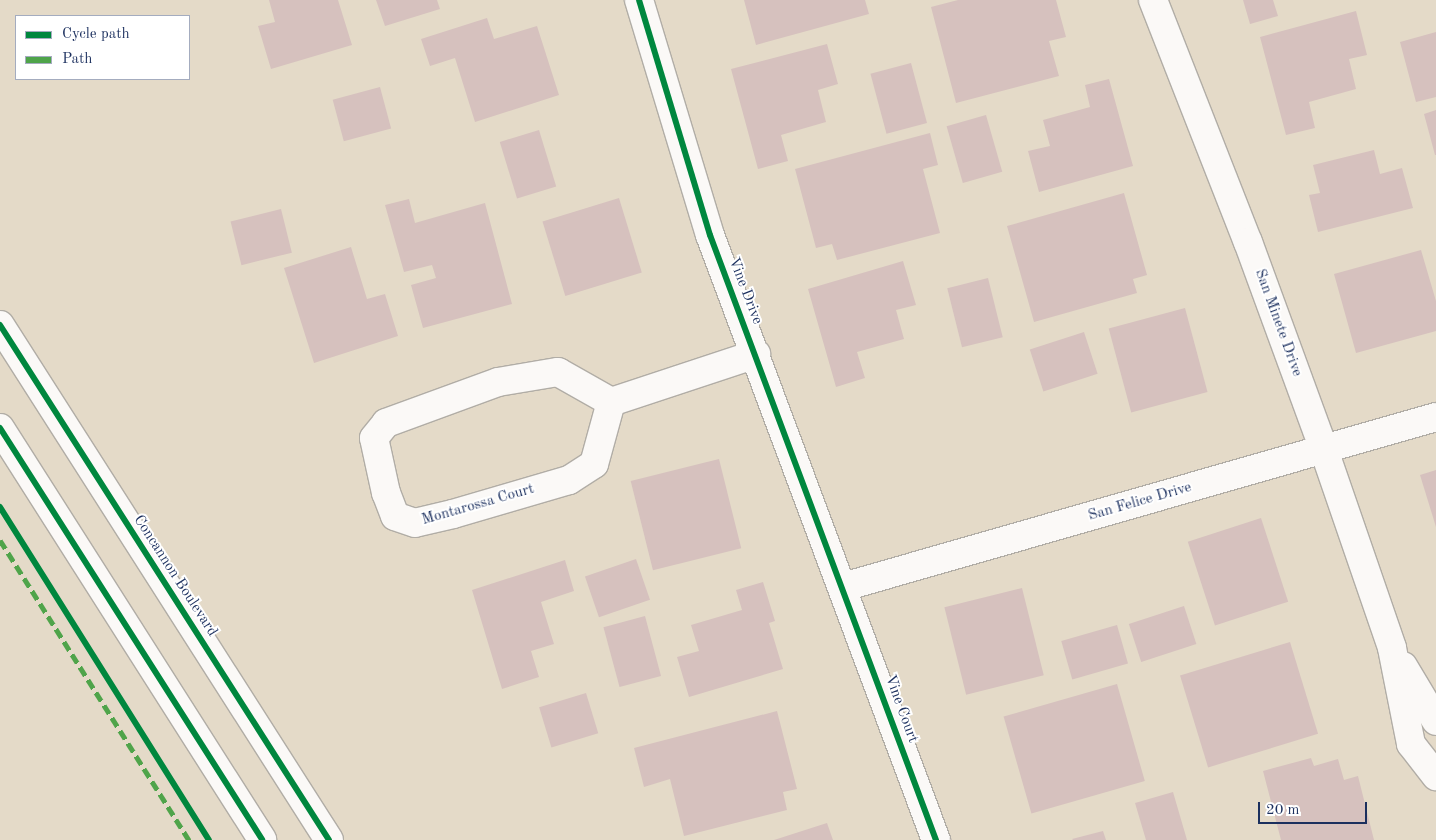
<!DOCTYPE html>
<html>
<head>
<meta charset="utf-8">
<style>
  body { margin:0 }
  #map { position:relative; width:1436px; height:840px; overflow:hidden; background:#e4dac8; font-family:"Old Standard TT",serif }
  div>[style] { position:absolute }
  .building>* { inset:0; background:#d6c1be; transform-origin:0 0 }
  .roads { filter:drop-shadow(1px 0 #b1ada6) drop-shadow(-1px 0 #b1ada6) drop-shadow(0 1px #b1ada6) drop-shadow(0 -1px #b1ada6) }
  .street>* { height:28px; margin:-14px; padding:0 14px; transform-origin:14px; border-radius:14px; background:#fbf9f7 }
  .secondary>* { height:28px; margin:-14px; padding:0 14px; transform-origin:14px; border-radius:14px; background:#fbf9f7 }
  .quiet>* { height:5px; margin-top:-2.5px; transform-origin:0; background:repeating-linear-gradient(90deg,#4fa44a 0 10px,transparent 0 15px) }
  .cycleway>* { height:6px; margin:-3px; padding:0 3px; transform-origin:3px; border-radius:3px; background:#00873e }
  span { translate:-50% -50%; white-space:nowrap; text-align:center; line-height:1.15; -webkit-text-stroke:4px #fff; paint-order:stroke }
  .street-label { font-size:15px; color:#1b2f5e }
  .legend { position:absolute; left:15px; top:15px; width:175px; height:65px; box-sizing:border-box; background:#fff; border:1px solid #a4acbf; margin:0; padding:6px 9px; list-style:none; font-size:15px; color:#1b2f5e }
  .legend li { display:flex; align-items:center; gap:10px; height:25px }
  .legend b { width:25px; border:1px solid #a4acbf }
  .scale { position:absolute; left:1258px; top:802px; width:109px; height:22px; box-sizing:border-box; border:2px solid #1b2f5e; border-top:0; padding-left:6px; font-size:15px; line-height:18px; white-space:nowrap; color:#1b2f5e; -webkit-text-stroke:4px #fff; paint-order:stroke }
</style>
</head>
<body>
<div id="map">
  <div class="building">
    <div style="clip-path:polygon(269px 0,338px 0,352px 45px,271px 69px,258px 26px,275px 22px)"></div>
    <div style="clip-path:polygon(376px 0,437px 0,440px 9px,385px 26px)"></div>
    <div style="clip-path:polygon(744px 0,865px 0,869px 14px,756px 45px)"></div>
    <div style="clip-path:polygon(958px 0,1056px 0,1066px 37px,1049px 41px,1059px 76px,956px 103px,931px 7px)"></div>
    <div style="clip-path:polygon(1243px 0,1273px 0,1278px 16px,1250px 24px)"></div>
    <div style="clip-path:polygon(1356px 11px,1367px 55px,1349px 59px,1356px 89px,1309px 102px,1315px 128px,1286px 135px,1260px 37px)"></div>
    <div style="clip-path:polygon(487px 18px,494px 39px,537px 26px,559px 95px,475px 122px,455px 58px,430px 66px,421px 39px)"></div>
    <div style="clip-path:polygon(1436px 32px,1436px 97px,1416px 102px,1400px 42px)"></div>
    <div style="clip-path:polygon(827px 44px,838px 84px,818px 90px,826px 122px,781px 135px,788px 161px,758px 169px,731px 69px)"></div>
    <div style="left:911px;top:63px;width:62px;height:42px;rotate:75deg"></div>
    <div style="clip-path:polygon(1109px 79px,1133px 166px,1039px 192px,1028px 151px,1050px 146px,1043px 120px,1090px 107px,1085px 85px)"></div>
    <div style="left:380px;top:87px;width:43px;height:49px;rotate:75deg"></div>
    <div style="clip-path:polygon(1436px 110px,1436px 155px,1435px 155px,1424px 114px)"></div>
    <div style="left:986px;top:115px;width:59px;height:41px;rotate:74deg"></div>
    <div style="left:539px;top:130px;width:59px;height:41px;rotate:73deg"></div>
    <div style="clip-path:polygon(930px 133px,938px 165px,923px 169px,940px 233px,837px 260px,832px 244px,816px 248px,795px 169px)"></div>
    <div style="clip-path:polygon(1374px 150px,1380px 174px,1402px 168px,1413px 208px,1318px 232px,1309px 195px,1320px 193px,1313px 165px)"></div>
    <div style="clip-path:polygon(1124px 193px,1147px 275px,1133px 279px,1137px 293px,1034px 322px,1007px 226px)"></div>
    <div style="left:619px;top:198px;width:78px;height:80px;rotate:73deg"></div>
    <div style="clip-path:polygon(409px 199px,415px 223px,485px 203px,512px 304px,423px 328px,411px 285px,436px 278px,432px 265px,404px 272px,385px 205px)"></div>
    <div style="left:281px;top:209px;width:45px;height:52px;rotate:76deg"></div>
    <div style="clip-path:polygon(351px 247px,367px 299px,385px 294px,398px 336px,314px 363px,284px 268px)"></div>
    <div style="clip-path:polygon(1421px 250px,1436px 301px,1436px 331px,1356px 353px,1334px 274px)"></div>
    <div style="clip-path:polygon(903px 261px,916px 305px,896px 310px,904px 339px,857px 352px,865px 378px,836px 387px,808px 289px)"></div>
    <div style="left:988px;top:278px;width:61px;height:42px;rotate:76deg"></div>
    <div style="left:1185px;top:308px;width:87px;height:79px;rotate:75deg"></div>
    <div style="left:1084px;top:332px;width:44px;height:57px;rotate:72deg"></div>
    <div style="left:719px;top:459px;width:92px;height:91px;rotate:76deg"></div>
    <div style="clip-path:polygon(1436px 470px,1436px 527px,1420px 475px)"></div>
    <div style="left:1261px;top:518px;width:88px;height:77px;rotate:72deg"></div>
    <div style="left:636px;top:559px;width:43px;height:54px;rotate:71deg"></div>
    <div style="clip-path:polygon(565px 560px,574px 591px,541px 602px,554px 644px,531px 651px,539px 677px,502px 689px,472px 590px)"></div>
    <div style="clip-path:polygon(763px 582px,775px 621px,769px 623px,783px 669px,689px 697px,677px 657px,699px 651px,691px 625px,742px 610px,736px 590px)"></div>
    <div style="left:1022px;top:588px;width:90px;height:80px;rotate:76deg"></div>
    <div style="left:1184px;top:606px;width:40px;height:58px;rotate:72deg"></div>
    <div style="left:645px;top:616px;width:62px;height:43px;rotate:75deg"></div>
    <div style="left:1117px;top:625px;width:40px;height:58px;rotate:74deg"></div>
    <div style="left:1290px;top:642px;width:96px;height:115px;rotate:73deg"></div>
    <div style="left:1117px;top:684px;width:101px;height:118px;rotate:74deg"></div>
    <div style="left:586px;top:693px;width:42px;height:49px;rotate:73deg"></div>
    <div style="clip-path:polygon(777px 711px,797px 789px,783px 792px,787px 810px,684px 836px,670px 779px,644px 787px,634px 748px)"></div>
    <div style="clip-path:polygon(1311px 758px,1314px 766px,1338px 759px,1344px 780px,1358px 776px,1374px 840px,1281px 840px,1263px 771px)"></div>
    <div style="clip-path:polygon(1173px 792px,1187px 840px,1146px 840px,1135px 803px)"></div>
    <div style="clip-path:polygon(827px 823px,833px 840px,774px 840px)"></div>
    <div style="clip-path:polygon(1103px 831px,1106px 840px,1073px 840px,1072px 839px)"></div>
  </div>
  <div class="roads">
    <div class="street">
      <div style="left:639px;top:0;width:245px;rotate:73.2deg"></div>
      <div style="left:710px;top:235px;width:646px;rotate:69.52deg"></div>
      <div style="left:1153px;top:0;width:260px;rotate:68.6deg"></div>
      <div style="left:1248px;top:242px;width:221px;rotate:69.9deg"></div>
      <div style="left:1324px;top:450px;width:209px;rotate:71deg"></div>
      <div style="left:1392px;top:648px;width:98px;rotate:78.8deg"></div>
      <div style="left:1411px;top:744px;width:41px;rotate:52deg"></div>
      <div style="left:558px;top:372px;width:61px;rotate:29.5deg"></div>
      <div style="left:611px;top:402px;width:64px;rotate:105.3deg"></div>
      <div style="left:594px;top:464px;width:30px;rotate:147deg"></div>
      <div style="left:569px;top:480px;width:121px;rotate:163.7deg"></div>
      <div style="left:453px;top:514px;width:39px;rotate:167deg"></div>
      <div style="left:415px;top:523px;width:21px;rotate:-161deg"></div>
      <div style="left:395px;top:516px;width:25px;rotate:-111deg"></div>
      <div style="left:386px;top:493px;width:56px;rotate:-102.3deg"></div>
      <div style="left:374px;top:438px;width:19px;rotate:-51deg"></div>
      <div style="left:386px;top:423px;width:119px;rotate:-20.1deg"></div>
      <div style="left:498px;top:382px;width:61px;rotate:-9.5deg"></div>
      <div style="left:611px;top:402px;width:153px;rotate:-18.3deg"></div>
      <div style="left:843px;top:587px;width:617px;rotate:-16deg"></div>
      <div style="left:1403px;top:666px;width:64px;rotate:59deg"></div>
    </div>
    <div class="secondary">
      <div style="left:0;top:325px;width:611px;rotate:57.43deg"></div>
      <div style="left:0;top:428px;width:488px;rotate:57.5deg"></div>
    </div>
  </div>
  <div class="quiet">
    <div style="left:0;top:540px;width:355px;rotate:57.8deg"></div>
  </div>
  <div class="cycleway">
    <div style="left:639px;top:0;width:245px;rotate:73.2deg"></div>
    <div style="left:710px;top:235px;width:646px;rotate:69.52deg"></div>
    <div style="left:0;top:325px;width:611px;rotate:57.43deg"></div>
    <div style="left:0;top:428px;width:488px;rotate:57.5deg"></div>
    <div style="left:0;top:507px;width:393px;rotate:57.9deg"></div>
  </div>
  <div class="street-label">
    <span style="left:745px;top:291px;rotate:69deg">Vine Drive</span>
    <span style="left:1278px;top:323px;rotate:70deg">San Minete Drive</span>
    <span style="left:1140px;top:502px;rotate:-16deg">San Felice Drive</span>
    <span style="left:478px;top:505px;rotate:-16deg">Montarossa Court</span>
    <span style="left:175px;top:576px;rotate:57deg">Concannon Boulevard</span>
    <span style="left:901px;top:709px;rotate:70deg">Vine Court</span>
  </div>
  <ul class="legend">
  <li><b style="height:6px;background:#00873e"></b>Cycle path</li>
  <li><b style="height:6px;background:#4fa44a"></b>Path</li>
  </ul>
  <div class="scale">20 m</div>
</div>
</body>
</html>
